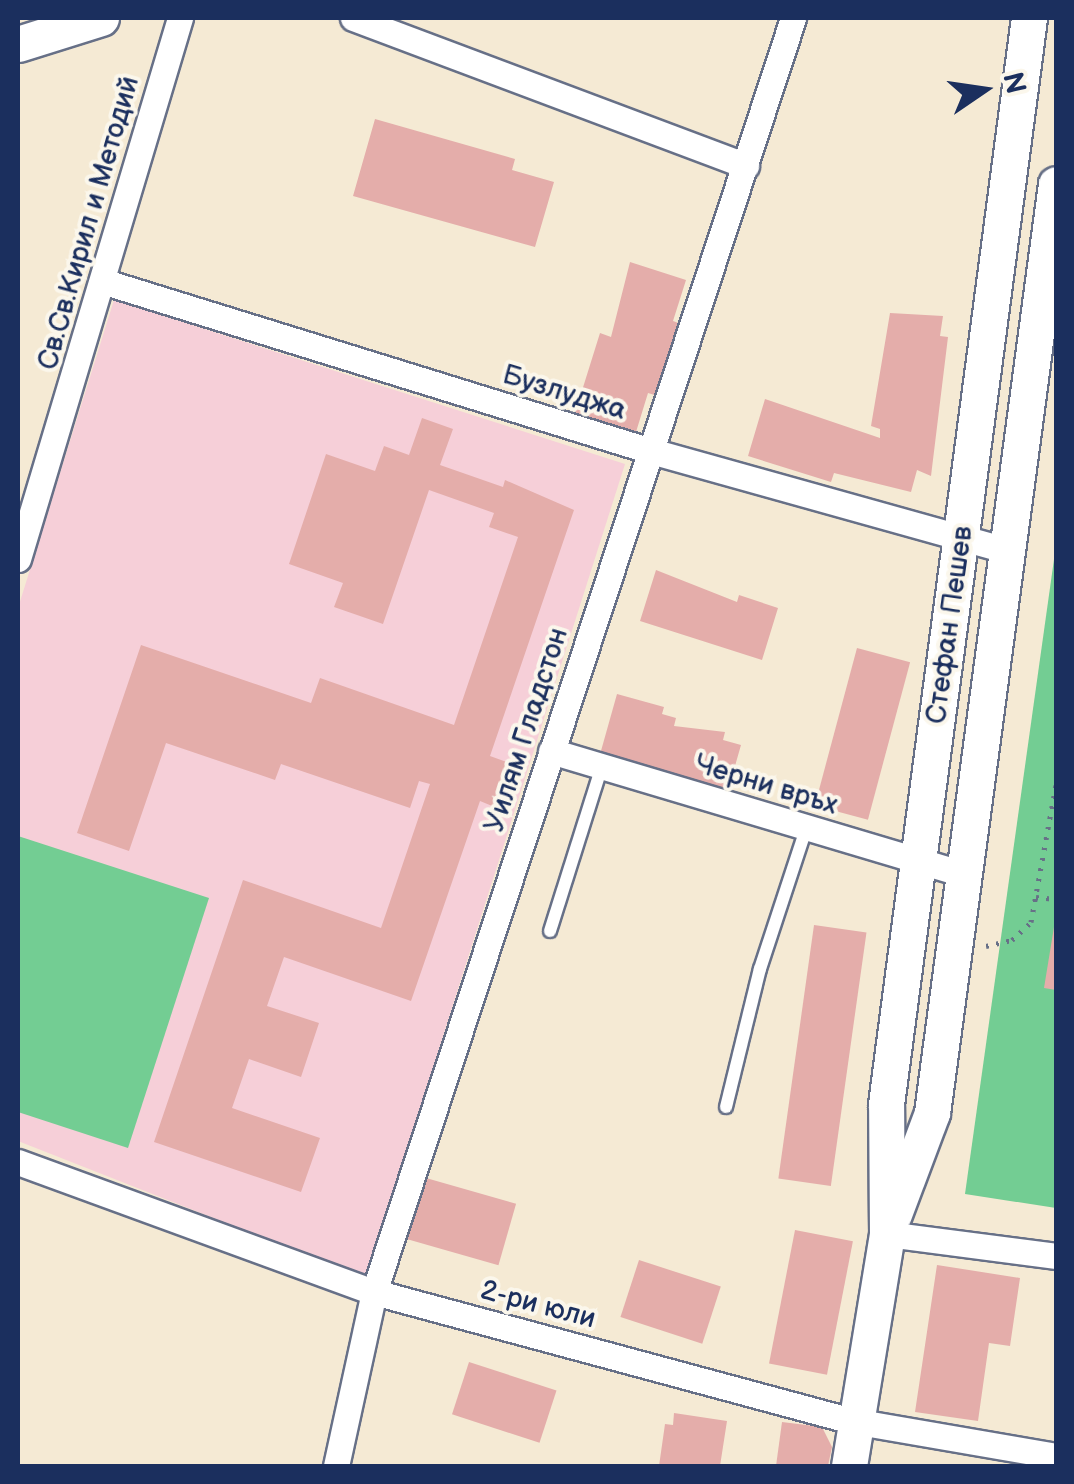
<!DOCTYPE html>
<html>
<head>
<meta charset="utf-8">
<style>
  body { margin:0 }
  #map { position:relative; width:1074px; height:1484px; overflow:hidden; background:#f5ead4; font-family:"Balsamiq Sans",sans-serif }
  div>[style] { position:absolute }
  .built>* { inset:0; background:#f6cfd8 }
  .green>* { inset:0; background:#73cd93 }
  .building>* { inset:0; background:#e4adaa; transform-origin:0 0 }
  .path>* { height:5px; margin-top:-2.5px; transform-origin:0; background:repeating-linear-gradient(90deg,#677087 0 2.5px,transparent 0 10.5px) }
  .roads { filter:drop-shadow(2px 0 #677087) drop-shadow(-2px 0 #677087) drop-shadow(0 2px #677087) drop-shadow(0 -2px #677087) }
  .lane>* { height:12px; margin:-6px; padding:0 6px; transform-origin:6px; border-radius:6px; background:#fff }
  .street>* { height:25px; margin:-12.5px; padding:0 12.5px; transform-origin:12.5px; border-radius:12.5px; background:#fff }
  .secondary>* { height:35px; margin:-17.5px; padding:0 17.5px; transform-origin:17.5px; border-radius:17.5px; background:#fff }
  span { translate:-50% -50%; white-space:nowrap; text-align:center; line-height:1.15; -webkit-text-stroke:8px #fbf7ec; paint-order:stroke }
  .street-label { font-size:28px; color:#1b2f5e }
  .frame { position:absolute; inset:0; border:20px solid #1b2f5e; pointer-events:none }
  .north { position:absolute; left:934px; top:40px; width:100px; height:100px; -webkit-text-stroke:8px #fbf7ec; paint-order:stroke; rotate:77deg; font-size:28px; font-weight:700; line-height:40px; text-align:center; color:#1b2f5e }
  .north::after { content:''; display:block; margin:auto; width:35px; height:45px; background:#1b2f5e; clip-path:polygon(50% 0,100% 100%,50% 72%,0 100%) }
</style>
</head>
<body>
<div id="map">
  <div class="built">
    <div style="clip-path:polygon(114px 300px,625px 464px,366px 1278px,18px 1141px,18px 608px)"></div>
  </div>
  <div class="green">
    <div style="clip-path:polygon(1056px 545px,1056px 1208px,965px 1194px)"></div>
    <div style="clip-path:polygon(18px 836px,209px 898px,128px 1148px,18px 1112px)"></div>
  </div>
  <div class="building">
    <div style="clip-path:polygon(375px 119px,515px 159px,512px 170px,554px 182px,535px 247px,353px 196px)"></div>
    <div style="clip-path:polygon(630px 262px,686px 280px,673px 321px,681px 324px,658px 396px,648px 393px,636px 432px,575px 413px,600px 333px,611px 337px)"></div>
    <div style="clip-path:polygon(890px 313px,943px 316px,940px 336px,948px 337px,931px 476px,917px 470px,911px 492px,834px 473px,831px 482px,748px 456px,765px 399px,880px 438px,880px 429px,871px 426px)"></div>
    <div style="clip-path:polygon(422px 418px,453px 429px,440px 465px,503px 487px,505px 480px,574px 510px,490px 756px,512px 764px,497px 808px,480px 801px,411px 1001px,284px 957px,267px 1006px,319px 1023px,301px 1077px,249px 1059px,232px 1108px,320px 1138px,301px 1192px,154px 1142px,243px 880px,381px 928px,430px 784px,419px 781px,410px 808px,281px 764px,275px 780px,166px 743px,129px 851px,77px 833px,141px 645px,311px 703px,320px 678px,454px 725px,518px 537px,489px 527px,494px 513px,429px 490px,383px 624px,334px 607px,343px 583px,289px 564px,326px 454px,375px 471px,384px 446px,409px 455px)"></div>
    <div style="clip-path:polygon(656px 570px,737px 602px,739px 595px,778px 608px,762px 660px,640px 621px)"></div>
    <div style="left:857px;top:648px;width:55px;height:163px;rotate:15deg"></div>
    <div style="clip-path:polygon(617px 694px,664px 707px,662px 714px,676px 718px,674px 726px,725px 732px,723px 740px,741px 745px,727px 794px,599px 758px)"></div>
    <div style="left:814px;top:925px;width:53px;height:256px;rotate:8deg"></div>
    <div style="clip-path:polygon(1054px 927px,1056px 927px,1056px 990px,1044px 988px)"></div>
    <div style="left:419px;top:1176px;width:101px;height:64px;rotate:16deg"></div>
    <div style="left:795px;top:1230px;width:59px;height:136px;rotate:11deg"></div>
    <div style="left:639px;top:1260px;width:86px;height:60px;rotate:18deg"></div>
    <div style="clip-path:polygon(937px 1265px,1020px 1278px,1010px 1346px,989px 1343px,978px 1421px,915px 1412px)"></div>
    <div style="left:469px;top:1362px;width:92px;height:55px;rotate:18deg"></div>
    <div style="clip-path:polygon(674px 1413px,727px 1421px,720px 1466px,659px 1466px,665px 1424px,673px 1425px)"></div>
    <div style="clip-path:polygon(782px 1422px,822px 1427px,832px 1447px,828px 1466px,776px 1466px)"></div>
  </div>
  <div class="path">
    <div style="left:1036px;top:897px;width:20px;rotate:6deg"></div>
    <div style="left:986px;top:946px;width:27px;rotate:-13deg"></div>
    <div style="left:1012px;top:940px;width:26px;rotate:-43deg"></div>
    <div style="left:1031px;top:922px;width:139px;rotate:-79.7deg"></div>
  </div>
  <div class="roads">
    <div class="lane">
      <div style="left:550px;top:931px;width:173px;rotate:-72.5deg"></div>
      <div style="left:726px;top:1107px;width:142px;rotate:-76.2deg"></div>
      <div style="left:760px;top:969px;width:147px;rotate:-71.8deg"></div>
    </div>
    <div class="street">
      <div style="left:353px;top:18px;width:420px;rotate:20.6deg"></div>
      <div style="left:105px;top:282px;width:572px;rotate:17.2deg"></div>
      <div style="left:651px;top:451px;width:371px;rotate:15.6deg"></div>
      <div style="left:18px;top:559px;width:565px;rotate:-73.33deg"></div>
      <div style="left:551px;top:751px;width:431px;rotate:16.6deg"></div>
      <div style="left:18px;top:1162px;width:379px;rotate:20.1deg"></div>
      <div style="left:374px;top:1292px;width:496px;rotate:15.1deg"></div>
      <div style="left:853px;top:1421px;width:206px;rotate:9.8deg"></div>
      <div style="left:887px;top:1234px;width:170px;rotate:7.4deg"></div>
      <div style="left:336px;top:1466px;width:178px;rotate:-77.7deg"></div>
      <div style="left:374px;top:1292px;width:1341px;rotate:-71.79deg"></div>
    </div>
    <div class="secondary">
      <div style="left:18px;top:44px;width:87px;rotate:-17.4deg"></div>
      <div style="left:894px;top:1214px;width:108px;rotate:-69.4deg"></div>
      <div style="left:932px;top:1113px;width:937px;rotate:-82.4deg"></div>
      <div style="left:849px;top:1466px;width:235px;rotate:-80.7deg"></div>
      <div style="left:887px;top:1234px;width:130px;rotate:-90.4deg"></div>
      <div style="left:886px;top:1104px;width:1095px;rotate:-82.5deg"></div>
    </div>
  </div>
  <div class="street-label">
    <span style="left:89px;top:223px;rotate:-74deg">Св.Св.Кирил и Методий</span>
    <span style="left:564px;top:393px;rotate:17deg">Бузлуджа</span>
    <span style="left:950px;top:625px;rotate:-82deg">Стефан Пешев</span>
    <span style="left:527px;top:730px;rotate:-72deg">Уилям Гладстон</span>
    <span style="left:766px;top:785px;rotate:17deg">Черни връх</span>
    <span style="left:538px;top:1305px;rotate:15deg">2-ри юли</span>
  </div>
  <div class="frame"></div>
  <div class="north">N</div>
</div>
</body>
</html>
